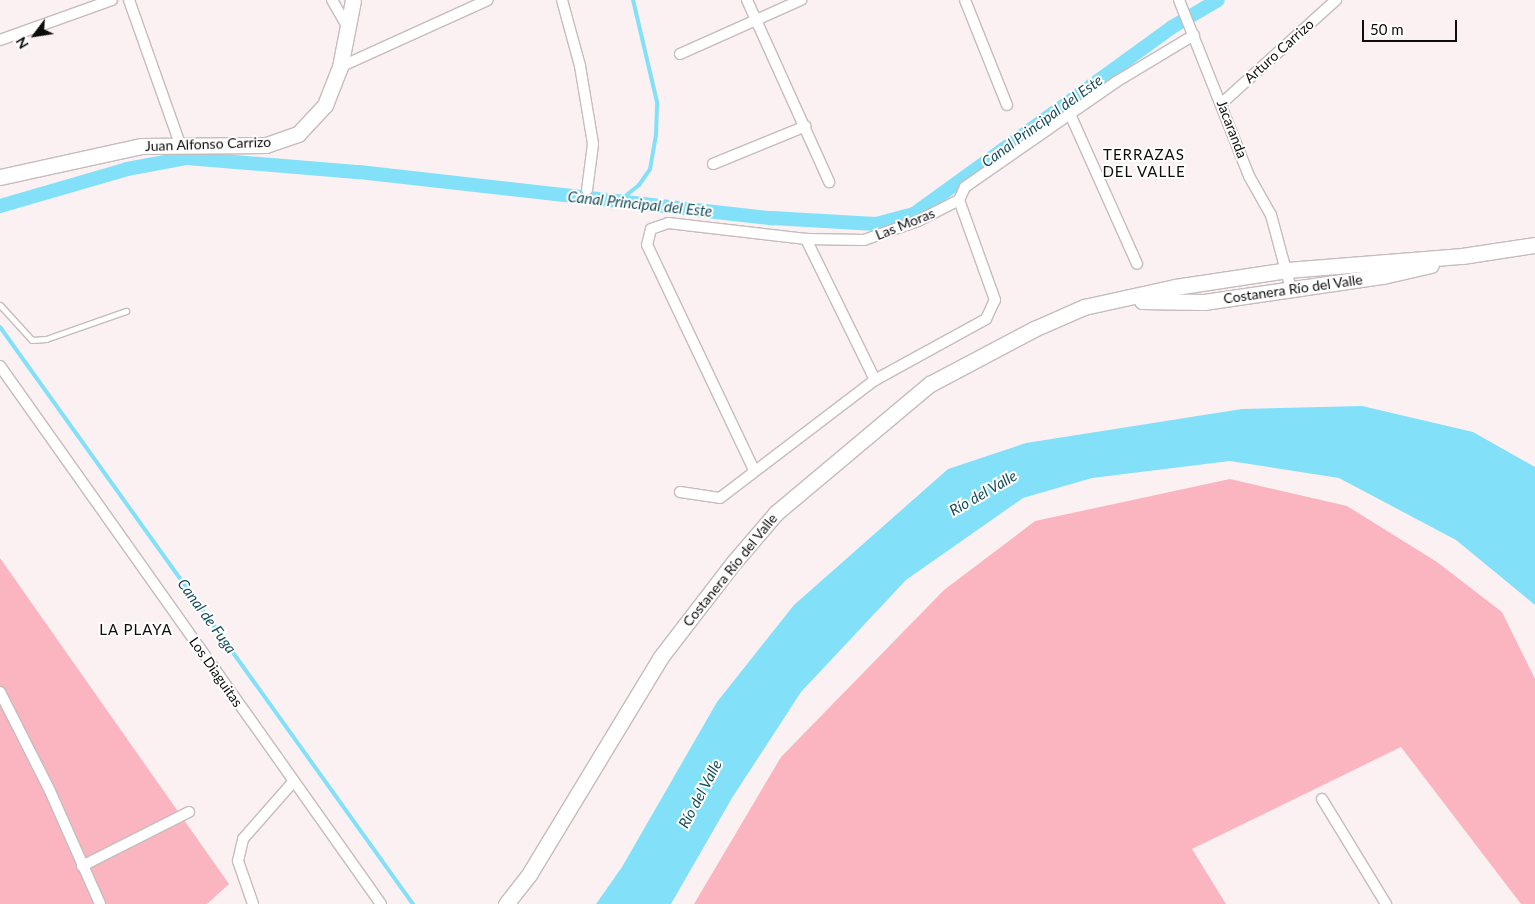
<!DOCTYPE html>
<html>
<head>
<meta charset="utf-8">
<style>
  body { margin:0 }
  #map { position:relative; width:1535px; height:904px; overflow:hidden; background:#fbf1f2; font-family:Lato,sans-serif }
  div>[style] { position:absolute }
  .green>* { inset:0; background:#fbb5c0 }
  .water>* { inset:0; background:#82e0f9 }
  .stream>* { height:4px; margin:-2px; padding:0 2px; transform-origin:2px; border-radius:2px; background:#82e0f9 }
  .canal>* { height:14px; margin:-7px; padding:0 7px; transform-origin:7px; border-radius:7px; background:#82e0f9 }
  .roads { filter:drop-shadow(1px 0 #c6bcbd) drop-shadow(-1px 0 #c6bcbd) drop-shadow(0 1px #c6bcbd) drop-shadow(0 -1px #c6bcbd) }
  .lane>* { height:5px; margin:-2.5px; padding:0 2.5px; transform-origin:2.5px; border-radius:2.5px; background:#fff }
  .street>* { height:10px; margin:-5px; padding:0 5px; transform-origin:5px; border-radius:5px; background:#fff }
  .secondary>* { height:15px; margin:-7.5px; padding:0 7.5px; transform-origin:7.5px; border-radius:7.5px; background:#fff }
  span { translate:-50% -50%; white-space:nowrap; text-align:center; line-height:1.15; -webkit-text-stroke:4px #fff; paint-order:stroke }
  .street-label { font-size:14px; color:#0f0c0c }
  .water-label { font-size:15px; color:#154d5a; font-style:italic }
  .neighbourhood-label { font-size:15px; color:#0f0c0c; letter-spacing:1px }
  .north { position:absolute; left:10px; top:10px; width:50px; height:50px; -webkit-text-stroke:4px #fff; paint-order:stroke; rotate:239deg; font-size:14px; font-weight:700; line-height:20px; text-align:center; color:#0f0c0c }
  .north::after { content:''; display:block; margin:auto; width:18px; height:22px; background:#0f0c0c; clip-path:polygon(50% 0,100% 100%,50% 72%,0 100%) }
  .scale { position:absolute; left:1362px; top:20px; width:95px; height:22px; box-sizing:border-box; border:2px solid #0f0c0c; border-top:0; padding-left:6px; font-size:15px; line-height:18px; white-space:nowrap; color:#0f0c0c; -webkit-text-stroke:4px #fff; paint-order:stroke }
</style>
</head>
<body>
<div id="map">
  <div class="green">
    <div style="clip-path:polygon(1230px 479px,1347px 506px,1437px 562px,1502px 612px,1535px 679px,1535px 904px,1521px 904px,1401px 747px,1192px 849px,1226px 904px,694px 904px,781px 757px,944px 590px,1035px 521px)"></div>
    <div style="clip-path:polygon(0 558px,229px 884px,207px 904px,0 904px)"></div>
  </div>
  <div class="water">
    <div style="clip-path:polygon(1362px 406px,1473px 432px,1535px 467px,1535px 605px,1456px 540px,1339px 478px,1230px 461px,1092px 478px,1023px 498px,906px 580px,801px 692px,732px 798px,671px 904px,596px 904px,622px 867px,717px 702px,794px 605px,948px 469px,1026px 443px,1242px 409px)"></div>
  </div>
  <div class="stream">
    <div style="left:618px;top:202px;width:27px;rotate:-39deg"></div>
    <div style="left:639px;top:185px;width:19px;rotate:-55deg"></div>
    <div style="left:650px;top:169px;width:35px;rotate:-80deg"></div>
    <div style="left:656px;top:135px;width:33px;rotate:-88deg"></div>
    <div style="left:657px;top:102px;width:105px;rotate:-103.2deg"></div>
    <div style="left:0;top:327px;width:710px;rotate:54.41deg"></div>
  </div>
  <div class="canal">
    <div style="left:0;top:206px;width:132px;rotate:-16.2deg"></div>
    <div style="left:127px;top:169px;width:61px;rotate:-10.4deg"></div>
    <div style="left:187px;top:158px;width:173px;rotate:4.7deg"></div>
    <div style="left:359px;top:172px;width:416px;rotate:6.4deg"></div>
    <div style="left:772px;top:218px;width:104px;rotate:3.3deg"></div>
    <div style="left:876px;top:224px;width:39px;rotate:-15deg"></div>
    <div style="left:914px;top:214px;width:319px;rotate:-35.9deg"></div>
    <div style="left:1172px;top:27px;width:53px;rotate:-30.4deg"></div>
  </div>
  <div class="roads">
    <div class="lane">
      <div style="left:0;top:305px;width:47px;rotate:47.6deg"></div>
      <div style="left:32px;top:340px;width:14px;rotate:-4deg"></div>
      <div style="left:46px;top:339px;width:85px;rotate:-19.3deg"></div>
    </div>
    <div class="street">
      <div style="left:129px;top:0;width:153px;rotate:70.5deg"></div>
      <div style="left:332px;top:0;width:32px;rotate:60deg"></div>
      <div style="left:562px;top:0;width:68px;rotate:74.7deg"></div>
      <div style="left:580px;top:66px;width:79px;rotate:80.5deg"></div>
      <div style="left:593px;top:144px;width:46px;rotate:97.4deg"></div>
      <div style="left:747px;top:0;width:200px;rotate:65.7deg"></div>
      <div style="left:965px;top:0;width:113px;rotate:68.2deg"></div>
      <div style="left:1179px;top:0;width:189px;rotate:68.3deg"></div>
      <div style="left:1249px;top:176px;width:45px;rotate:60.6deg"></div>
      <div style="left:1271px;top:215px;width:77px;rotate:74.9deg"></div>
      <div style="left:0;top:40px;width:119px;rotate:-19.7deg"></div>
      <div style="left:680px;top:54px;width:133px;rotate:-24.1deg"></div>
      <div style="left:340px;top:67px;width:162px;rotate:-24.4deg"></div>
      <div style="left:1222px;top:103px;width:154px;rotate:-42.1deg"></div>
      <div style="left:1070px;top:114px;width:164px;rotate:65.9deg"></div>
      <div style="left:713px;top:164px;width:100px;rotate:-22.2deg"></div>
      <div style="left:806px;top:239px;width:157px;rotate:63.9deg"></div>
      <div style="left:0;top:366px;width:659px;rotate:54.69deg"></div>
      <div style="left:754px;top:470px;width:249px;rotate:-115.4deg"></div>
      <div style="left:647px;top:245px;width:16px;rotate:-76deg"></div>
      <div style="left:651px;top:229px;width:18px;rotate:-19deg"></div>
      <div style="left:668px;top:223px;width:139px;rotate:6.6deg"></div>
      <div style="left:806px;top:239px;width:58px;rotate:1deg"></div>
      <div style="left:864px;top:240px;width:57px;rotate:-19.4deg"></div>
      <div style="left:918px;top:221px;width:46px;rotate:-27.1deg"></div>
      <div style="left:959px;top:200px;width:14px;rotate:-65deg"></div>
      <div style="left:965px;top:187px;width:184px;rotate:-34.8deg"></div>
      <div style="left:1116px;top:82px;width:91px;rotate:-31.1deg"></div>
      <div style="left:680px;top:492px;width:40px;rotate:8.5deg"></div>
      <div style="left:720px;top:498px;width:195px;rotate:-37.3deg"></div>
      <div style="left:875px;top:380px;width:127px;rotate:-28.8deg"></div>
      <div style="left:986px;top:319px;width:21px;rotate:-65deg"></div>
      <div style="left:995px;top:300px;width:106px;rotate:-109.8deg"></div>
      <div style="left:0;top:692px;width:111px;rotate:63.2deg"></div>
      <div style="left:50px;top:791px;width:124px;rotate:66.1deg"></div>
      <div style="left:1322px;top:799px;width:123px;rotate:58.6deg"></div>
      <div style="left:82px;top:866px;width:120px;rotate:-26.8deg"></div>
      <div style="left:253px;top:904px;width:46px;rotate:-109.2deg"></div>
      <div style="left:238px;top:861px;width:23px;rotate:-77deg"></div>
      <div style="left:243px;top:839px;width:76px;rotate:-48.7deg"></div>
    </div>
    <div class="secondary">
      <div style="left:0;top:177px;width:144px;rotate:-12.4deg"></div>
      <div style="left:141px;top:146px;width:125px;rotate:-0.5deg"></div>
      <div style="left:266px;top:145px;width:34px;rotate:-19deg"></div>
      <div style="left:298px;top:134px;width:40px;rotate:-47deg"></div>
      <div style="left:325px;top:105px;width:41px;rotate:-68.5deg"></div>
      <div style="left:340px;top:67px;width:68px;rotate:-79deg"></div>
      <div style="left:1142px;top:301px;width:62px;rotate:0.9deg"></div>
      <div style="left:1204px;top:302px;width:181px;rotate:-8.3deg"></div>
      <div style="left:1383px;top:276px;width:49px;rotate:-12.9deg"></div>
      <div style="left:506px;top:904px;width:39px;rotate:-52deg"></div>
      <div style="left:530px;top:873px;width:251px;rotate:-58.8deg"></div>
      <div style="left:660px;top:658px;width:121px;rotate:-52.4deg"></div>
      <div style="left:734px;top:562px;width:65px;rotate:-49.4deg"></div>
      <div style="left:776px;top:513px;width:201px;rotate:-40deg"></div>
      <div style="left:930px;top:384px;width:118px;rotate:-27.9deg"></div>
      <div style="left:1034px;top:329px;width:55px;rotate:-23.7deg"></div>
      <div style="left:1084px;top:307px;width:93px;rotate:-12.4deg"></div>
      <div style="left:1175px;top:287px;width:113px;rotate:-8.6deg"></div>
      <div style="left:1287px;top:270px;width:176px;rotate:-4.6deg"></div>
      <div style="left:1462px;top:256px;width:74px;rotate:-8.6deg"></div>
    </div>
  </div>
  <div class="street-label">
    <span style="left:1279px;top:51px;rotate:-42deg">Arturo Carrizo</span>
    <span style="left:1232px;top:129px;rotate:69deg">Jacaranda</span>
    <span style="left:208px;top:144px;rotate:-2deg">Juan Alfonso Carrizo</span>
    <span style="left:905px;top:224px;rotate:-22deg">Las Moras</span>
    <span style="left:1293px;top:289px;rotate:-8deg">Costanera Río del Valle</span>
    <span style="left:730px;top:570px;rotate:-51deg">Costanera Río del Valle</span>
    <span style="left:216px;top:672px;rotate:55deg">Los Diaguitas</span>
  </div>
  <div class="water-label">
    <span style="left:1042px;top:121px;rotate:-36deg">Canal Principal del Este</span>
    <span style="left:640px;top:204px;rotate:6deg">Canal Principal del Este</span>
    <span style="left:983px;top:493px;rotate:-30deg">Río del Valle</span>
    <span style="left:207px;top:616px;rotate:54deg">Canal de Fuga</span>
    <span style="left:700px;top:794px;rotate:-62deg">Río del Valle</span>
  </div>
  <div class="neighbourhood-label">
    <span style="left:1144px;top:163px">TERRAZAS<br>DEL VALLE</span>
    <span style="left:136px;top:630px">LA PLAYA</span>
  </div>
  <div class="north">N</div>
  <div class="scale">50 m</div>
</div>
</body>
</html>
